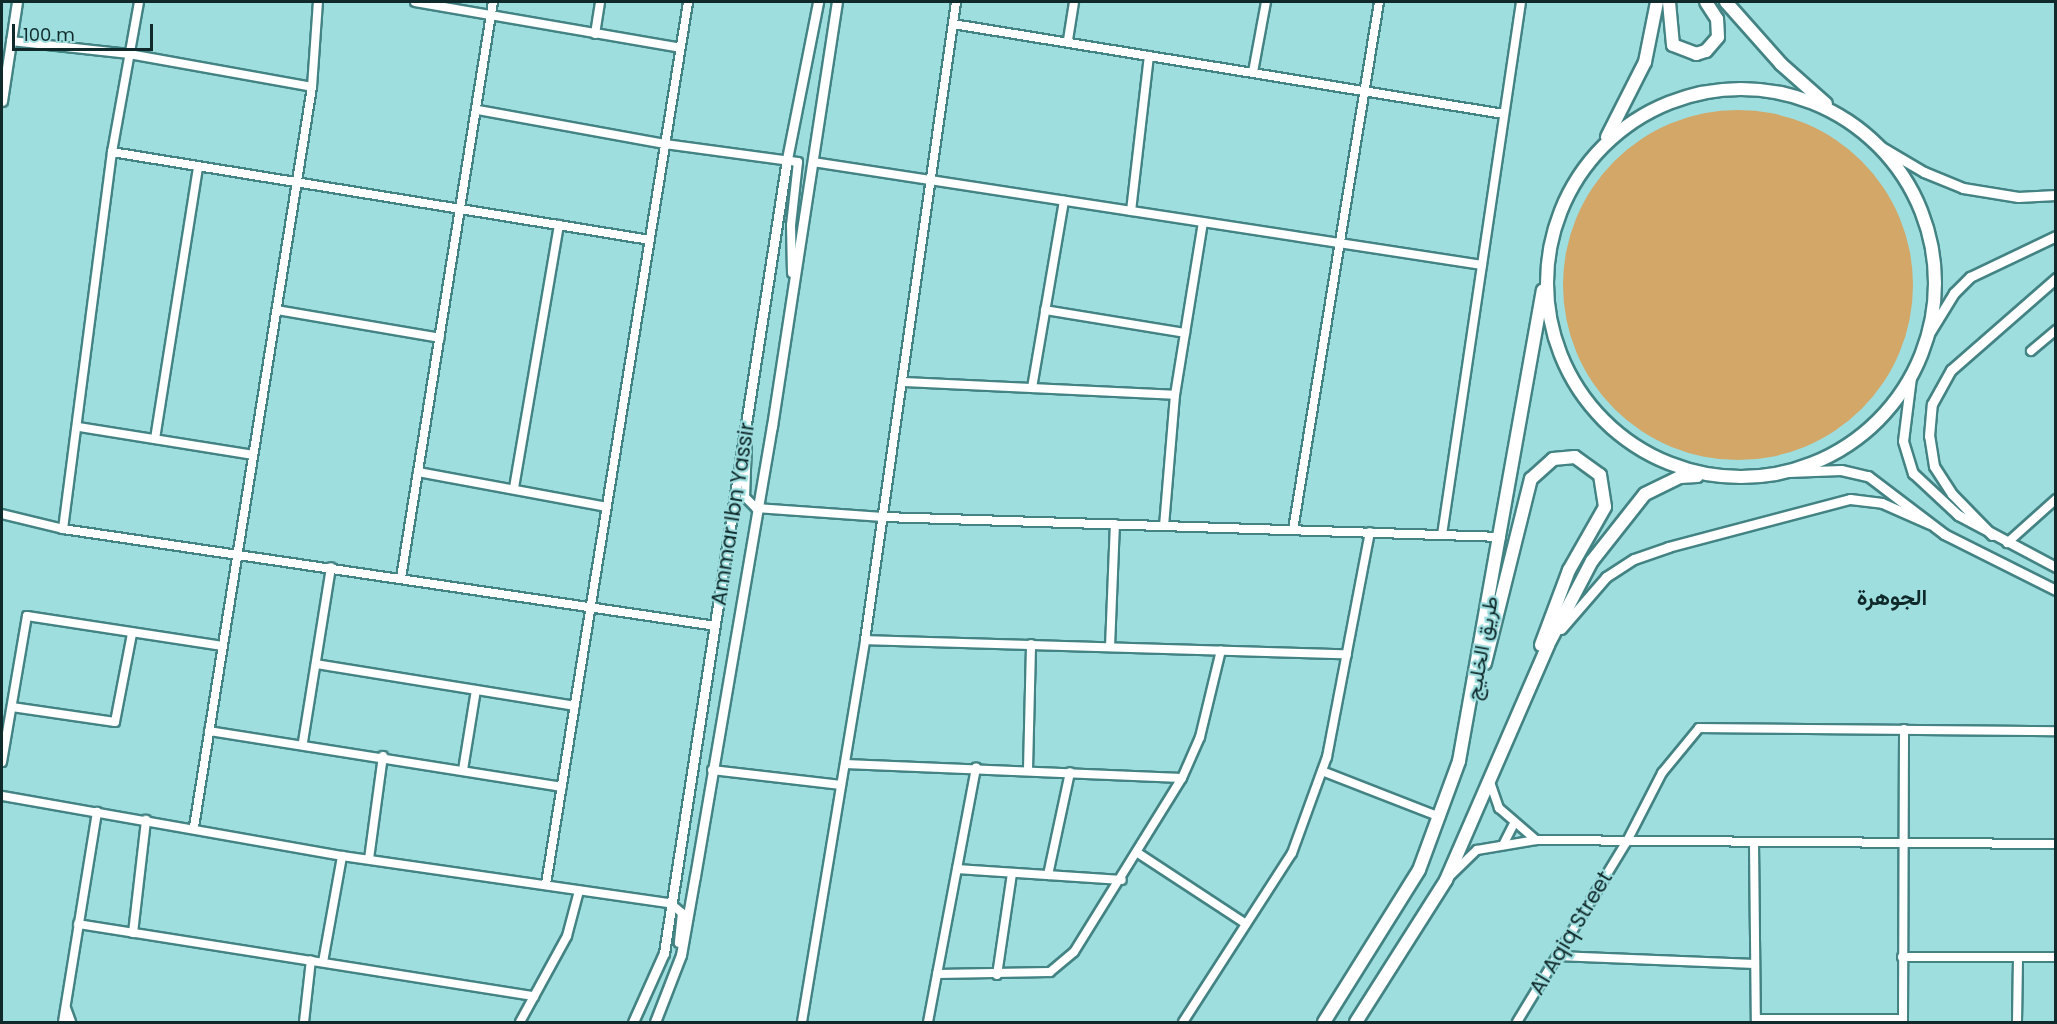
<!DOCTYPE html>
<html>
<head>
<meta charset="utf-8">
<style>
  body { margin:0 }
  #map { position:relative; width:2057px; height:1024px; overflow:hidden; background:#9ededf; font-family:Poppins,Vazirmatn,sans-serif }
  div>[style] { position:absolute }
  .green>* { inset:0; background:#d2a767 }
  .round { border-radius:50% }
  .roads { filter:drop-shadow(2px 0 #448384) drop-shadow(-2px 0 #448384) drop-shadow(0 2px #448384) drop-shadow(0 -2px #448384) }
  .minor>* { height:8px; margin:-4px; padding:0 4px; transform-origin:4px; border-radius:4px; background:#fff }
  .tertiary>* { height:9px; margin:-4.5px; padding:0 4.5px; transform-origin:4.5px; border-radius:4.5px; background:#fff }
  .primary>* { height:12px; margin:-6px; padding:0 6px; transform-origin:6px; border-radius:6px; background:#fff }
  .primary>.ring { margin:-6px; padding:0; box-sizing:content-box; background:none; border:12px solid #fff; border-radius:50% }
  span { translate:-50% -50%; white-space:nowrap; text-align:center; line-height:1.15; -webkit-text-stroke:4.5px #9ededf; paint-order:stroke }
  .street-label { font-size:21px; color:#102a2b }
  .neighbourhood-label { font-size:22px; color:#102a2b; font-weight:700 }
  .frame { position:absolute; inset:0; border:3px solid #102a2b; pointer-events:none }
  .scale { position:absolute; left:12px; top:24px; width:141px; height:27px; box-sizing:border-box; border:3px solid #102a2b; border-top:0; padding-left:8px; font-size:18px; line-height:21px; white-space:nowrap; color:#102a2b; -webkit-text-stroke:4px #9ededf; paint-order:stroke }
</style>
</head>
<body>
<div id="map">
  <div class="green">
    <div class="round" style="left:1563px;top:110px;width:350px;height:350px"></div>
  </div>
  <div class="roads">
    <div class="minor">
      <div style="left:415px;top:2px;width:269px;rotate:9.8deg"></div>
      <div style="left:953px;top:24px;width:558px;rotate:9.28deg"></div>
      <div style="left:595px;top:34px;width:32px;rotate:-81deg"></div>
      <div style="left:1068px;top:40px;width:38px;rotate:-81deg"></div>
      <div style="left:11px;top:41px;width:119px;rotate:6.3deg"></div>
      <div style="left:129px;top:54px;width:186px;rotate:10.2deg"></div>
      <div style="left:1253px;top:72px;width:71px;rotate:-79.5deg"></div>
      <div style="left:478px;top:110px;width:190px;rotate:10.3deg"></div>
      <div style="left:665px;top:144px;width:134px;rotate:7.7deg"></div>
      <div style="left:798px;top:162px;width:63px;rotate:96.3deg"></div>
      <div style="left:791px;top:225px;width:48px;rotate:88.8deg"></div>
      <div style="left:112px;top:152px;width:545px;rotate:9.29deg"></div>
      <div style="left:813px;top:162px;width:677px;rotate:8.75deg"></div>
      <div style="left:1131px;top:211px;width:156px;rotate:-83.4deg"></div>
      <div style="left:277px;top:310px;width:165px;rotate:9.7deg"></div>
      <div style="left:1045px;top:310px;width:142px;rotate:9.3deg"></div>
      <div style="left:2031px;top:351px;width:33px;rotate:-40deg"></div>
      <div style="left:903px;top:382px;width:272px;rotate:2.7deg"></div>
      <div style="left:1032px;top:388px;width:190px;rotate:-80.3deg"></div>
      <div style="left:79px;top:427px;width:176px;rotate:9.1deg"></div>
      <div style="left:155px;top:439px;width:275px;rotate:-81deg"></div>
      <div style="left:747px;top:441px;width:56px;rotate:92deg"></div>
      <div style="left:745px;top:497px;width:16px;rotate:45deg"></div>
      <div style="left:756px;top:508px;width:127px;rotate:4.1deg"></div>
      <div style="left:883px;top:517px;width:618px;rotate:1.85deg"></div>
      <div style="left:418px;top:472px;width:191px;rotate:10.5deg"></div>
      <div style="left:514px;top:488px;width:267px;rotate:-80.3deg"></div>
      <div style="left:2px;top:514px;width:63px;rotate:13.8deg"></div>
      <div style="left:63px;top:529px;width:660px;rotate:8.45deg"></div>
      <div style="left:1164px;top:526px;width:131px;rotate:-85.2deg"></div>
      <div style="left:1175px;top:395px;width:175px;rotate:-80.8deg"></div>
      <div style="left:63px;top:529px;width:380px;rotate:-82.6deg"></div>
      <div style="left:112px;top:152px;width:152px;rotate:-79.8deg"></div>
      <div style="left:1293px;top:530px;width:535px;rotate:-80.75deg"></div>
      <div style="left:1442px;top:535px;width:539px;rotate:-81.57deg"></div>
      <div style="left:2007px;top:543px;width:66px;rotate:-41.9deg"></div>
      <div style="left:401px;top:578px;width:583px;rotate:-80.93deg"></div>
      <div style="left:865px;top:640px;width:482px;rotate:1.7deg"></div>
      <div style="left:1110px;top:647px;width:123px;rotate:-87.7deg"></div>
      <div style="left:316px;top:664px;width:262px;rotate:9.2deg"></div>
      <div style="left:12px;top:707px;width:104px;rotate:8.3deg"></div>
      <div style="left:115px;top:722px;width:90px;rotate:-79.1deg"></div>
      <div style="left:209px;top:731px;width:357px;rotate:9deg"></div>
      <div style="left:303px;top:742px;width:177px;rotate:-80.9deg"></div>
      <div style="left:2px;top:762px;width:148px;rotate:-80.3deg"></div>
      <div style="left:27px;top:616px;width:198px;rotate:8.7deg"></div>
      <div style="left:845px;top:764px;width:337px;rotate:2.4deg"></div>
      <div style="left:1028px;top:769px;width:125px;rotate:-88.6deg"></div>
      <div style="left:463px;top:770px;width:81px;rotate:-80.8deg"></div>
      <div style="left:712px;top:770px;width:130px;rotate:6.6deg"></div>
      <div style="left:1322px;top:771px;width:127px;rotate:21.3deg"></div>
      <div style="left:1490px;top:782px;width:28px;rotate:71deg"></div>
      <div style="left:1499px;top:808px;width:49px;rotate:40.9deg"></div>
      <div style="left:2px;top:796px;width:345px;rotate:10deg"></div>
      <div style="left:342px;top:856px;width:331px;rotate:8.2deg"></div>
      <div style="left:670px;top:903px;width:16px;rotate:40deg"></div>
      <div style="left:682px;top:913px;width:30px;rotate:96deg"></div>
      <div style="left:194px;top:827px;width:749px;rotate:-80.94deg"></div>
      <div style="left:312px;top:87px;width:85px;rotate:-86deg"></div>
      <div style="left:1754px;top:843px;width:179px;rotate:89.4deg"></div>
      <div style="left:1503px;top:845px;width:25px;rotate:-63deg"></div>
      <div style="left:1138px;top:853px;width:129px;rotate:33.3deg"></div>
      <div style="left:369px;top:859px;width:104px;rotate:-82.3deg"></div>
      <div style="left:957px;top:869px;width:165px;rotate:3.8deg"></div>
      <div style="left:1048px;top:875px;width:105px;rotate:-77.9deg"></div>
      <div style="left:1451px;top:875px;width:36px;rotate:-44deg"></div>
      <div style="left:1477px;top:850px;width:60px;rotate:-9.6deg"></div>
      <div style="left:1536px;top:840px;width:520px;rotate:0.44deg"></div>
      <div style="left:546px;top:884px;width:893px;rotate:-80.85deg"></div>
      <div style="left:78px;top:924px;width:462px;rotate:9deg"></div>
      <div style="left:133px;top:933px;width:114px;rotate:-83.4deg"></div>
      <div style="left:1557px;top:956px;width:198px;rotate:2.3deg"></div>
      <div style="left:1902px;top:957px;width:154px"></div>
      <div style="left:323px;top:962px;width:108px;rotate:-79.8deg"></div>
      <div style="left:937px;top:974px;width:113px;rotate:-1deg"></div>
      <div style="left:1050px;top:972px;width:31px;rotate:-40deg"></div>
      <div style="left:1074px;top:952px;width:205px;rotate:-58.2deg"></div>
      <div style="left:1182px;top:778px;width:45px;rotate:-66.3deg"></div>
      <div style="left:1200px;top:737px;width:89px;rotate:-76.4deg"></div>
      <div style="left:997px;top:975px;width:103px;rotate:-81.6deg"></div>
      <div style="left:66px;top:1008px;width:15px;rotate:70deg"></div>
      <div style="left:1756px;top:1019px;width:147px"></div>
      <div style="left:63px;top:1022px;width:213px;rotate:-80.8deg"></div>
      <div style="left:304px;top:1022px;width:62px;rotate:-83.6deg"></div>
      <div style="left:520px;top:1022px;width:98px;rotate:-61.3deg"></div>
      <div style="left:567px;top:936px;width:47px;rotate:-75.1deg"></div>
      <div style="left:802px;top:1022px;width:387px;rotate:-80.6deg"></div>
      <div style="left:865px;top:640px;width:644px;rotate:-81.88deg"></div>
      <div style="left:928px;top:1022px;width:259px;rotate:-79.3deg"></div>
      <div style="left:1183px;top:1022px;width:201px;rotate:-57.2deg"></div>
      <div style="left:1292px;top:853px;width:102px;rotate:-70deg"></div>
      <div style="left:1327px;top:757px;width:229px;rotate:-79.2deg"></div>
      <div style="left:1517px;top:1022px;width:210px;rotate:-58.7deg"></div>
      <div style="left:1626px;top:843px;width:79px;rotate:-62.8deg"></div>
      <div style="left:1662px;top:773px;width:58px;rotate:-50.6deg"></div>
      <div style="left:1699px;top:728px;width:357px;rotate:0.5deg"></div>
      <div style="left:1903px;top:1022px;width:293px;rotate:-89.8deg"></div>
      <div style="left:2017px;top:1022px;width:65px;rotate:-89.1deg"></div>
    </div>
    <div class="tertiary">
      <div style="left:2px;top:101px;width:100px;rotate:-81.4deg"></div>
      <div style="left:1878px;top:145px;width:53px;rotate:30.4deg"></div>
      <div style="left:1924px;top:172px;width:42px;rotate:22.3deg"></div>
      <div style="left:1963px;top:188px;width:56px;rotate:9.3deg"></div>
      <div style="left:2018px;top:197px;width:38px;rotate:-3deg"></div>
      <div style="left:1927px;top:337px;width:52px;rotate:-58.5deg"></div>
      <div style="left:1954px;top:293px;width:23px;rotate:-45deg"></div>
      <div style="left:1970px;top:277px;width:95px;rotate:-25.5deg"></div>
      <div style="left:1911px;top:377px;width:64px;rotate:97.1deg"></div>
      <div style="left:1903px;top:441px;width:34px;rotate:73deg"></div>
      <div style="left:1913px;top:473px;width:62px;rotate:43deg"></div>
      <div style="left:1958px;top:515px;width:111px;rotate:28deg"></div>
      <div style="left:1788px;top:472px;width:53px;rotate:-2.2deg"></div>
      <div style="left:1841px;top:470px;width:28px;rotate:13deg"></div>
      <div style="left:1868px;top:476px;width:96px;rotate:37.3deg"></div>
      <div style="left:1944px;top:534px;width:125px;rotate:26.6deg"></div>
      <div style="left:1992px;top:535px;width:57px;rotate:-134.3deg"></div>
      <div style="left:1952px;top:494px;width:33px;rotate:-123deg"></div>
      <div style="left:1934px;top:466px;width:30px;rotate:-99deg"></div>
      <div style="left:1929px;top:436px;width:32px;rotate:-85deg"></div>
      <div style="left:1932px;top:404px;width:39px;rotate:-61deg"></div>
      <div style="left:1951px;top:370px;width:140px;rotate:-41.2deg"></div>
      <div style="left:1561px;top:629px;width:69px;rotate:-49.1deg"></div>
      <div style="left:1606px;top:577px;width:33px;rotate:-33deg"></div>
      <div style="left:1634px;top:559px;width:36px;rotate:-19deg"></div>
      <div style="left:1668px;top:547px;width:188px;rotate:-14.8deg"></div>
      <div style="left:1850px;top:499px;width:32px;rotate:7deg"></div>
      <div style="left:1882px;top:503px;width:52px;rotate:23.6deg"></div>
      <div style="left:633px;top:1022px;width:76px;rotate:-65.8deg"></div>
      <div style="left:664px;top:953px;width:803px;rotate:-81.19deg"></div>
      <div style="left:787px;top:159px;width:160px;rotate:-78.8deg"></div>
      <div style="left:655px;top:1022px;width:72px;rotate:-68.8deg"></div>
      <div style="left:681px;top:955px;width:80px;rotate:-80deg"></div>
      <div style="left:695px;top:876px;width:457px;rotate:-80.3deg"></div>
      <div style="left:772px;top:426px;width:429px;rotate:-81.3deg"></div>
    </div>
    <div class="primary">
      <div style="left:1669px;top:2px;width:43px;rotate:84.7deg"></div>
      <div style="left:1673px;top:45px;width:25px;rotate:21deg"></div>
      <div style="left:1696px;top:54px;width:10px;rotate:-17deg"></div>
      <div style="left:1706px;top:51px;width:18px;rotate:-49deg"></div>
      <div style="left:1718px;top:37px;width:18px;rotate:-93deg"></div>
      <div style="left:1717px;top:19px;width:20px;rotate:-123deg"></div>
      <div style="left:1726px;top:2px;width:83px;rotate:48.4deg"></div>
      <div style="left:1781px;top:64px;width:60px;rotate:41.6deg"></div>
      <div class="ring" style="left:1547px;top:89px;width:376px;height:376px"></div>
      <div style="left:1607px;top:137px;width:84px;rotate:-63.1deg"></div>
      <div style="left:1645px;top:62px;width:61px;rotate:-78.7deg"></div>
      <div style="left:1485px;top:663px;width:190px;rotate:-76deg"></div>
      <div style="left:1531px;top:479px;width:30px;rotate:-42deg"></div>
      <div style="left:1553px;top:459px;width:22px;rotate:-5deg"></div>
      <div style="left:1575px;top:457px;width:31px;rotate:36deg"></div>
      <div style="left:1600px;top:475px;width:32px;rotate:81deg"></div>
      <div style="left:1605px;top:507px;width:73px;rotate:119.7deg"></div>
      <div style="left:1569px;top:570px;width:80px;rotate:110.5deg"></div>
      <div style="left:1324px;top:1022px;width:179px;rotate:-58deg"></div>
      <div style="left:1419px;top:870px;width:116px;rotate:-69.8deg"></div>
      <div style="left:1459px;top:761px;width:478px;rotate:-79.9deg"></div>
      <div style="left:1356px;top:1022px;width:168px;rotate:-57.6deg"></div>
      <div style="left:1446px;top:880px;width:256px;rotate:-66.5deg"></div>
      <div style="left:1548px;top:645px;width:95px;rotate:-62.4deg"></div>
      <div style="left:1592px;top:561px;width:85px;rotate:-51.7deg"></div>
      <div style="left:1645px;top:494px;width:39px;rotate:-26deg"></div>
      <div style="left:1680px;top:477px;width:17px;rotate:-3deg"></div>
    </div>
  </div>
  <div class="street-label">
    <span style="left:733px;top:514px;rotate:-81deg">Ammar Ibn Yassir</span>
    <span style="left:1482px;top:648px;rotate:-80deg">طريق الخليج</span>
    <span style="left:1571px;top:933px;rotate:-59deg">Al Aqiq Street</span>
  </div>
  <div class="neighbourhood-label">
    <span style="left:1892px;top:598px">الجوهرة</span>
  </div>
  <div class="frame"></div>
  <div class="scale">100 m</div>
</div>
</body>
</html>
